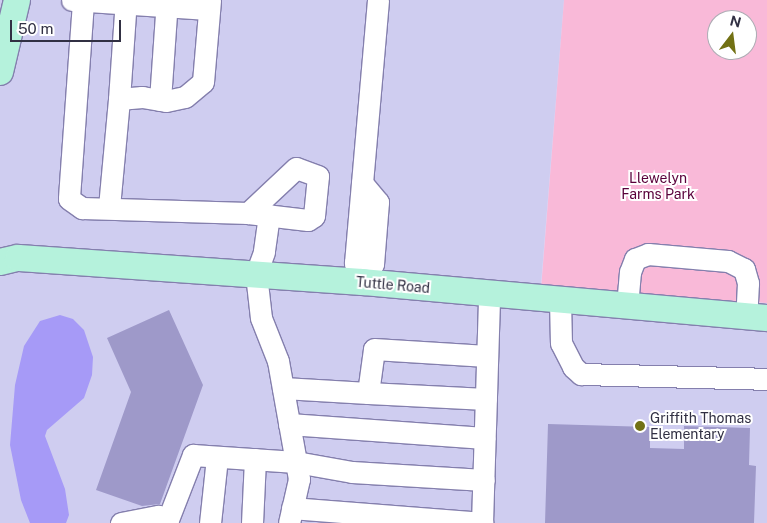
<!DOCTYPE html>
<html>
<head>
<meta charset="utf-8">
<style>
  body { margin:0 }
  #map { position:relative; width:767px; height:523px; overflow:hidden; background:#dddbfa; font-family:"Public Sans",sans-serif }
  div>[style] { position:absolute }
  .built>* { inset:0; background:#cfcdf0 }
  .green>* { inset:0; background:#f9b9d8 }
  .water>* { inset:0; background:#a69af7 }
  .building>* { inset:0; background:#9e99c9 }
  .roads { filter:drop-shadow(1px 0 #847fad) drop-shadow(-1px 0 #847fad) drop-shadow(0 1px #847fad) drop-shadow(0 -1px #847fad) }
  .minor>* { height:21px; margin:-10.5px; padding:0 10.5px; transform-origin:10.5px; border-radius:10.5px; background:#fff }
  .major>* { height:26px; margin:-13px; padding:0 13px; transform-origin:13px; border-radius:13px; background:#b5f2dc }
  .dots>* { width:14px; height:14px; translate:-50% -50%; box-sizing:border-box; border:2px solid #fff; border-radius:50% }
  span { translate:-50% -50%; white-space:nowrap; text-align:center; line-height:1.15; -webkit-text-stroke:4px #fff; paint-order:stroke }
  .park-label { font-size:14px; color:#59003a }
  .street-label { font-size:14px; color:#313043 }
  .poi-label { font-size:14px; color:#313043 }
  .left { translate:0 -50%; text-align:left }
  .north { position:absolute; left:707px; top:10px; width:50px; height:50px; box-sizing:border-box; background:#fff; border:1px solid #adacb4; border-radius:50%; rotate:15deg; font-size:14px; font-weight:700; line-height:20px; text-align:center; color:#313043 }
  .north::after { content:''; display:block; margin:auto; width:18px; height:22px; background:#727114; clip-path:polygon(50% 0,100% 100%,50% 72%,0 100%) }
  .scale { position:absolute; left:10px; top:20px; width:111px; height:22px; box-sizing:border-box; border:2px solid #313043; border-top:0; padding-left:6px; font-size:15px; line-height:18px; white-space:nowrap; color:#313043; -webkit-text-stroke:4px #fff; paint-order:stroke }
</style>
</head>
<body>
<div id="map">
  <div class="built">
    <div style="clip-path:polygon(0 0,564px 0,539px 309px,767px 330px,767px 523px,0 523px)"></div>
  </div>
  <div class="green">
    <div style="clip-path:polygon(evenodd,564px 0,767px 0,767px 303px,541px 289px,564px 0,717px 20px,747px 20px,747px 50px,717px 50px,717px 20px)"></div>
  </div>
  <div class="water">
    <div style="clip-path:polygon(60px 315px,73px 319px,84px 330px,93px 357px,92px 375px,84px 398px,47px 430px,45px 436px,65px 489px,69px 515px,66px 523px,30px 523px,21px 500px,10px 445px,15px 385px,24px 346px,40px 321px)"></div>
  </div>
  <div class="building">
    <div style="clip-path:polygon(169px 310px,203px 385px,160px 504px,142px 506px,96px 490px,131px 392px,107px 338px)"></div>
    <div style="clip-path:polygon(548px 424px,650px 427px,650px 448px,684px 449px,684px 426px,750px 428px,749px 465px,756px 466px,754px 523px,545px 523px)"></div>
  </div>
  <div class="roads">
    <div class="minor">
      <div style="left:72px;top:0;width:137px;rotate:3.8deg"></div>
      <div style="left:83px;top:2px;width:197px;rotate:94.1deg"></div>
      <div style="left:69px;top:199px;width:16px;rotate:35deg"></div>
      <div style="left:82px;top:208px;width:166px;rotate:1.7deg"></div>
      <div style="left:248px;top:213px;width:60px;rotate:6.7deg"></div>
      <div style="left:308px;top:220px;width:7px;rotate:-34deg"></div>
      <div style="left:314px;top:216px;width:40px;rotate:-84.3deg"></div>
      <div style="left:318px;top:176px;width:23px;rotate:-160deg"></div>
      <div style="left:296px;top:168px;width:66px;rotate:136.8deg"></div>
      <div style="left:119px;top:99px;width:99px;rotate:-86deg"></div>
      <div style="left:160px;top:100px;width:100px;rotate:-86deg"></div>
      <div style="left:362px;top:183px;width:25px;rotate:50deg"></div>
      <div style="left:378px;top:202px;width:62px;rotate:94.6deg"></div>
      <div style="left:373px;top:264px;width:21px;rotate:119deg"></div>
      <div style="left:109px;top:207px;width:108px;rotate:-84.7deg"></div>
      <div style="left:119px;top:99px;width:23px;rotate:-5deg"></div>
      <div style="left:142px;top:97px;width:24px;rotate:9deg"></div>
      <div style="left:166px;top:101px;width:19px;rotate:-12deg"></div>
      <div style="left:185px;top:97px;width:23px;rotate:-40deg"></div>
      <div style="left:203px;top:82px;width:82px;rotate:-85.1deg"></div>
      <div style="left:269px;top:215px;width:37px;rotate:98deg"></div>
      <div style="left:264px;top:252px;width:23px;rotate:110deg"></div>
      <div style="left:256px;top:274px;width:44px;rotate:83.5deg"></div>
      <div style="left:261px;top:318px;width:46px;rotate:68.4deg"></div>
      <div style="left:278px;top:361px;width:120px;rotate:79.9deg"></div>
      <div style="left:299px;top:479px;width:45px;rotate:102.8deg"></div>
      <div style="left:363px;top:282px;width:21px;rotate:-113deg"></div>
      <div style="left:355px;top:263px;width:264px;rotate:-85deg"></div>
      <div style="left:560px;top:300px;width:43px;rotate:88.7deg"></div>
      <div style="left:561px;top:343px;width:27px;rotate:63deg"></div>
      <div style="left:573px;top:367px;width:11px;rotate:41deg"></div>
      <div style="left:581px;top:374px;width:186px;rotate:1.5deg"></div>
      <div style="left:627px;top:306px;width:34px;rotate:-85deg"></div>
      <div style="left:630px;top:272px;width:14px;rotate:-69deg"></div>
      <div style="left:635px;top:259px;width:14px;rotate:-21deg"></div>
      <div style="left:648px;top:254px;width:80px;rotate:5deg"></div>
      <div style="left:728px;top:261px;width:18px;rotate:27deg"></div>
      <div style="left:744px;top:269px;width:15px;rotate:74deg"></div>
      <div style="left:748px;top:283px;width:33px;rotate:93deg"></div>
      <div style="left:283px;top:388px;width:85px;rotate:3.4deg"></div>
      <div style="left:368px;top:393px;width:44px;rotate:-82.2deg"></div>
      <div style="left:374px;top:349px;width:113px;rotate:3.5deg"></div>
      <div style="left:368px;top:393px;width:118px;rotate:2.9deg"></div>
      <div style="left:289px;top:424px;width:196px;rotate:4.1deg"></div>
      <div style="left:292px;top:508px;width:191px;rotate:4.5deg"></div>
      <div style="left:167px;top:522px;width:72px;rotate:-68.8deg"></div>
      <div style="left:193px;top:455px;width:103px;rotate:3.9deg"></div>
      <div style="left:296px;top:462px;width:57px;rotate:10.1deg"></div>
      <div style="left:352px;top:472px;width:132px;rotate:3.5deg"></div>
      <div style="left:121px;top:523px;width:38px;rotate:-11deg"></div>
      <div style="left:158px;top:516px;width:12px;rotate:35deg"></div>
      <div style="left:210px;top:523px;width:66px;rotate:-83.9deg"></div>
      <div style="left:252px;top:523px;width:64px;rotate:-87.3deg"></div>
      <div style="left:482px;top:523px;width:229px;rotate:-88.2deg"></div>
    </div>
    <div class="major">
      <div style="left:0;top:72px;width:74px;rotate:-76.7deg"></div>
      <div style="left:0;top:262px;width:18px;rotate:-13deg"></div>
      <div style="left:18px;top:258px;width:346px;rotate:4deg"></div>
      <div style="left:363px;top:282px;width:406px;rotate:5.1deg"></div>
    </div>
  </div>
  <div class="dots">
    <div style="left:640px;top:426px;background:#727114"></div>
  </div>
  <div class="park-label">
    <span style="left:658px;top:186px">Llewelyn<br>Farms Park</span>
  </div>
  <div class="street-label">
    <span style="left:393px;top:285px;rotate:5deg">Tuttle Road</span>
  </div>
  <div class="poi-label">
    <span class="left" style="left:650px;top:426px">Griffith Thomas<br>Elementary</span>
  </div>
  <div class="north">N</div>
  <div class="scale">50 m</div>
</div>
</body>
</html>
